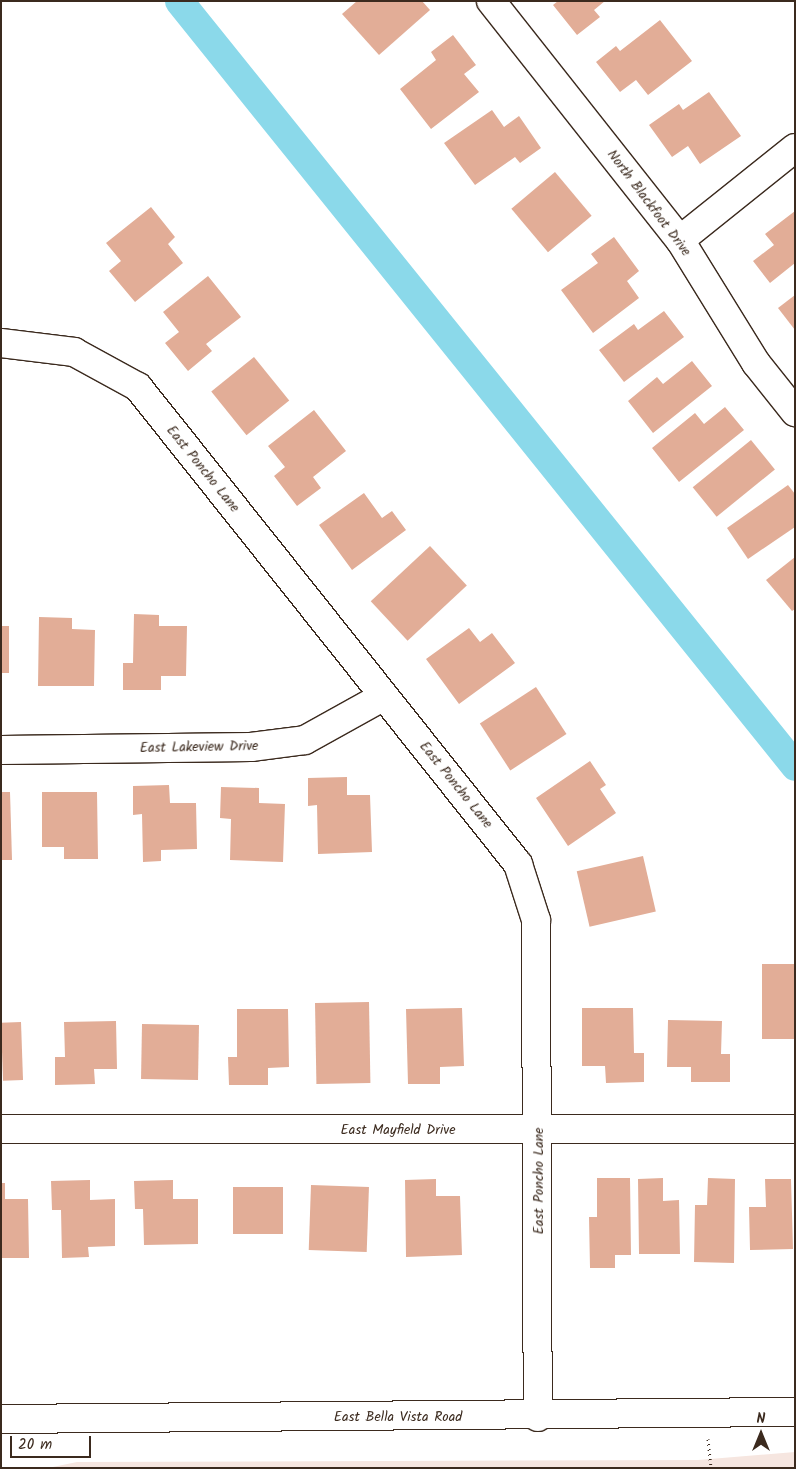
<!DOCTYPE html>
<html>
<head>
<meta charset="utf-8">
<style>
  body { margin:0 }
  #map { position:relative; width:796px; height:1469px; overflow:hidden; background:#fff; font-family:Kalam,sans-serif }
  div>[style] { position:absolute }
  .built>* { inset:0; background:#f6e6e0 }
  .canal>* { height:29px; margin:-14.5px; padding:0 14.5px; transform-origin:14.5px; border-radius:14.5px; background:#8bd9ea }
  .building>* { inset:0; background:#e2ad97; transform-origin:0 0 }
  .path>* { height:3px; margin-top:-1.5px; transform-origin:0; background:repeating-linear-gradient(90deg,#3b2a1e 0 1px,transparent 0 5px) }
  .roads { filter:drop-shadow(1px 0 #3b2a1e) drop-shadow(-1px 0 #3b2a1e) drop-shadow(0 1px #3b2a1e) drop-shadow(0 -1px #3b2a1e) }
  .street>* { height:28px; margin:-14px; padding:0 14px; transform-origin:14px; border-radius:14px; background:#fff }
  .secondary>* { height:28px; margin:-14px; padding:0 14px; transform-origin:14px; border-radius:14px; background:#fff }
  span { translate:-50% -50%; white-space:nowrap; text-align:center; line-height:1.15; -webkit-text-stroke:4px #fff; paint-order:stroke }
  .street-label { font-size:14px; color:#3b2a1e }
  .frame { position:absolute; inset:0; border:2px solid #3b2a1e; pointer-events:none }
  .north { position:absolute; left:736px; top:1409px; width:50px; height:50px; -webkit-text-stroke:4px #fff; paint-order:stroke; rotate:0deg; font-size:14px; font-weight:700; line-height:20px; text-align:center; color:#3b2a1e }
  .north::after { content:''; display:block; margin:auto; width:18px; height:22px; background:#3b2a1e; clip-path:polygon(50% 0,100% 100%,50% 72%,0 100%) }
  .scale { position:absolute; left:10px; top:1436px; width:81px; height:22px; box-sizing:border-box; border:2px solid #3b2a1e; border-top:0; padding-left:6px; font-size:15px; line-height:18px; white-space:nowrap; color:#3b2a1e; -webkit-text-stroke:4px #fff; paint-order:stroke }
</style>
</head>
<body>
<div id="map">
  <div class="built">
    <div style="clip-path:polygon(795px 1452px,795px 1468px,48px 1468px,77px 1462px,698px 1460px)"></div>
  </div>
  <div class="canal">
    <div style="left:179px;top:1px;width:982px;rotate:51.16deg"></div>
  </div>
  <div class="building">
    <div style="clip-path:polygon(357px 1px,422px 1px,430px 10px,379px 55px,342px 14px)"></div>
    <div style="clip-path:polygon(558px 1px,605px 1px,594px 10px,600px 17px,577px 35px,553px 5px)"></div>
    <div style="clip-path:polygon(660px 20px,692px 61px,648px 95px,636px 80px,620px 92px,596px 62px,616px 46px,620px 51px)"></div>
    <div style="clip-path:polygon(453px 35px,476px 65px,464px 74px,479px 92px,431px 129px,400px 89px,436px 60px,431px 52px)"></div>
    <div style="clip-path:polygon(709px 92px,741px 136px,700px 164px,688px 146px,672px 157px,649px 125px,679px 104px,683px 110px)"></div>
    <div style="clip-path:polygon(492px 110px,504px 127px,519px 116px,541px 148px,520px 163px,515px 157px,475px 185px,444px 143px)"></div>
    <div style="left:555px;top:172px;width:57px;height:57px;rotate:50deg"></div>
    <div style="clip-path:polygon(151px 207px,175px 237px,168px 244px,183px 263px,135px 302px,109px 271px,121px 261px,106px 243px)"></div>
    <div style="clip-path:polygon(795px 211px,795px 263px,770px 283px,753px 261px,774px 245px,765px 234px)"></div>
    <div style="clip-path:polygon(614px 237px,639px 271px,627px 281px,639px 298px,593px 333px,561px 290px,598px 263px,591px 254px)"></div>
    <div style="clip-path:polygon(208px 276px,241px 317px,206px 344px,212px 351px,188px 371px,165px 343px,179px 332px,163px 312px)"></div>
    <div style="clip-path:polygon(795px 295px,795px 330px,778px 308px)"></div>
    <div style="clip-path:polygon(664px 311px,684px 337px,624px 382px,599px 350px,634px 324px,638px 330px)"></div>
    <div style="left:254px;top:357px;width:56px;height:55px;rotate:51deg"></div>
    <div style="clip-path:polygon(692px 361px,712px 386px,653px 433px,628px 401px,657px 377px,663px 384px)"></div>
    <div style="clip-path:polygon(725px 407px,744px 430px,679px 482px,652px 448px,695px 413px,704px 424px)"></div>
    <div style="clip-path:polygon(314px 410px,346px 451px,313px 477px,321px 488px,297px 506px,274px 476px,285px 467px,268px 446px)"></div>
    <div style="left:751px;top:440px;width:38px;height:75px;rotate:51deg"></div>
    <div style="clip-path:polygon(788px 485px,795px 494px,795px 527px,748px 559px,727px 528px)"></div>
    <div style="clip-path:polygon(364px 493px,382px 518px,392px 511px,406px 530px,352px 570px,319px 525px)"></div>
    <div style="left:430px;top:546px;width:54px;height:81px;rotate:47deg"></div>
    <div style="clip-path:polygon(795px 557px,795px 609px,792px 611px,766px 580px)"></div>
    <div style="clip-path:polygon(134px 614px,159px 615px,159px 626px,187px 626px,186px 676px,161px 676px,161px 690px,123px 690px,123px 663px,133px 663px)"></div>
    <div style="clip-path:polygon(39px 617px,72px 618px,72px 629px,95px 630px,94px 686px,38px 686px)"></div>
    <div style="left:1px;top:626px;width:8px;height:47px"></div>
    <div style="clip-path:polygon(469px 628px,480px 642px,492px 633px,515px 663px,459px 704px,426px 659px)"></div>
    <div style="left:536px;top:687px;width:56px;height:67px;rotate:57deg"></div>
    <div style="clip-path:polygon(590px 761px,606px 785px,600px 789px,616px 813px,568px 846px,536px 798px)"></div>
    <div style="clip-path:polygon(347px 777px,347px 795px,370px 795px,372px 852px,318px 854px,317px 805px,308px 806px,308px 778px)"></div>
    <div style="clip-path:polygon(169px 785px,170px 803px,196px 803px,197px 849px,161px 850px,161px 861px,143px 862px,142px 814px,133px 815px,133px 786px)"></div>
    <div style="clip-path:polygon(221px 787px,259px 788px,259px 803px,285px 804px,283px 862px,230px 860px,231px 819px,220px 818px)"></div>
    <div style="clip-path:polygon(1px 792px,10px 792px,12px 860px,1px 860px)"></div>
    <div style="clip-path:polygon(42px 792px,97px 792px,98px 859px,64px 859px,64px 847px,42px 847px)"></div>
    <div style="left:643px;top:856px;width:57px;height:68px;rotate:77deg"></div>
    <div style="left:795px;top:964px;width:75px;height:33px;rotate:90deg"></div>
    <div style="left:369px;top:1002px;width:81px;height:54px;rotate:89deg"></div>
    <div style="clip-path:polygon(462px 1008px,464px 1066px,440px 1067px,440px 1084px,408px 1084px,406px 1009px)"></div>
    <div style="clip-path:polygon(582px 1008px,633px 1008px,634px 1053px,644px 1053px,644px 1082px,606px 1083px,605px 1066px,582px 1066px)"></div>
    <div style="clip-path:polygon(237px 1009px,288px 1009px,289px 1067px,268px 1068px,268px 1085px,229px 1085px,228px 1057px,237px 1057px)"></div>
    <div style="clip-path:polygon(668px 1020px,722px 1021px,721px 1054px,730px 1054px,730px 1082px,691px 1082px,691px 1067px,667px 1067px)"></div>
    <div style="clip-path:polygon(116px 1021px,117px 1069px,94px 1069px,95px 1084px,55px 1085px,55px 1057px,65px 1057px,64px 1022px)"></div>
    <div style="left:21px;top:1022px;width:58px;height:20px;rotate:88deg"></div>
    <div style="left:142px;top:1024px;width:57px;height:55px;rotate:1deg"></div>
    <div style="clip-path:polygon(597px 1178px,630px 1178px,631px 1255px,615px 1255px,615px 1268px,590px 1268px,589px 1217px,597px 1217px)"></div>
    <div style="clip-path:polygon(663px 1178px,663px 1201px,679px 1200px,680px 1254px,639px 1254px,638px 1179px)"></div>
    <div style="clip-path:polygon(708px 1178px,735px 1179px,734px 1263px,694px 1262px,695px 1205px,707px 1205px)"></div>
    <div style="clip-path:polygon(436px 1179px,436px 1196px,460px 1196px,462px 1255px,406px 1257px,405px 1180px)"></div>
    <div style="clip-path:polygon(765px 1179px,791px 1179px,793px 1249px,750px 1250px,749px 1207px,766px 1207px)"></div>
    <div style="clip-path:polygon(90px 1180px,90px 1200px,115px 1199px,115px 1246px,88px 1247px,89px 1257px,62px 1258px,61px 1210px,52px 1210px,51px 1181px)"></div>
    <div style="clip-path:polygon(173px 1180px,173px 1199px,198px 1199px,198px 1244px,144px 1245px,143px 1209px,135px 1209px,134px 1181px)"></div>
    <div style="clip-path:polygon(1px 1183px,5px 1183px,5px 1199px,28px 1199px,29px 1258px,1px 1258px)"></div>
    <div style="left:311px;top:1185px;width:58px;height:65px;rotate:2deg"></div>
    <div style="left:233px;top:1187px;width:50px;height:47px"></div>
  </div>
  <div class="path">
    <div style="left:708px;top:1439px;width:29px;rotate:84deg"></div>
  </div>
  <div class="roads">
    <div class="street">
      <div style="left:491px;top:1px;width:305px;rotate:51.7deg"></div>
      <div style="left:680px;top:240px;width:145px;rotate:58.3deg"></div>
      <div style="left:756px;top:363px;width:63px;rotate:51.5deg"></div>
      <div style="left:680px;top:240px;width:147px;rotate:-38.7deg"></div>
      <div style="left:1px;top:343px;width:74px;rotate:7deg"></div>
      <div style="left:74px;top:352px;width:73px;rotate:28.7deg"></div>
      <div style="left:138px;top:387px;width:610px;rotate:51.46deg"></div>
      <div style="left:518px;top:864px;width:59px;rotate:72.2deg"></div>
      <div style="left:536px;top:920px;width:497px;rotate:89.8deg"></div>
      <div style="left:1px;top:750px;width:250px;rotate:-0.7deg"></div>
      <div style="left:251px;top:747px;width:54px;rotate:-7.4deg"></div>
      <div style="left:305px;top:740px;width:90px;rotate:-29.1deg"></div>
      <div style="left:1px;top:1129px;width:794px"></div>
    </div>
    <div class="secondary">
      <div style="left:1px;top:1419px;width:794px;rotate:-0.51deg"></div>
    </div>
  </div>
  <div class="street-label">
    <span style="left:649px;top:203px;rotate:53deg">North Blackfoot Drive</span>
    <span style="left:203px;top:469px;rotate:51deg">East Poncho Lane</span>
    <span style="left:199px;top:747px;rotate:-1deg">East Lakeview Drive</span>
    <span style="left:456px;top:785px;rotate:51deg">East Poncho Lane</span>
    <span style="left:398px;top:1130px">East Mayfield Drive</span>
    <span style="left:539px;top:1181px;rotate:-90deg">East Poncho Lane</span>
    <span style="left:398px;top:1417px">East Bella Vista Road</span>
  </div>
  <div class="frame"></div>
  <div class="north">N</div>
  <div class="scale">20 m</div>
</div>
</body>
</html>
